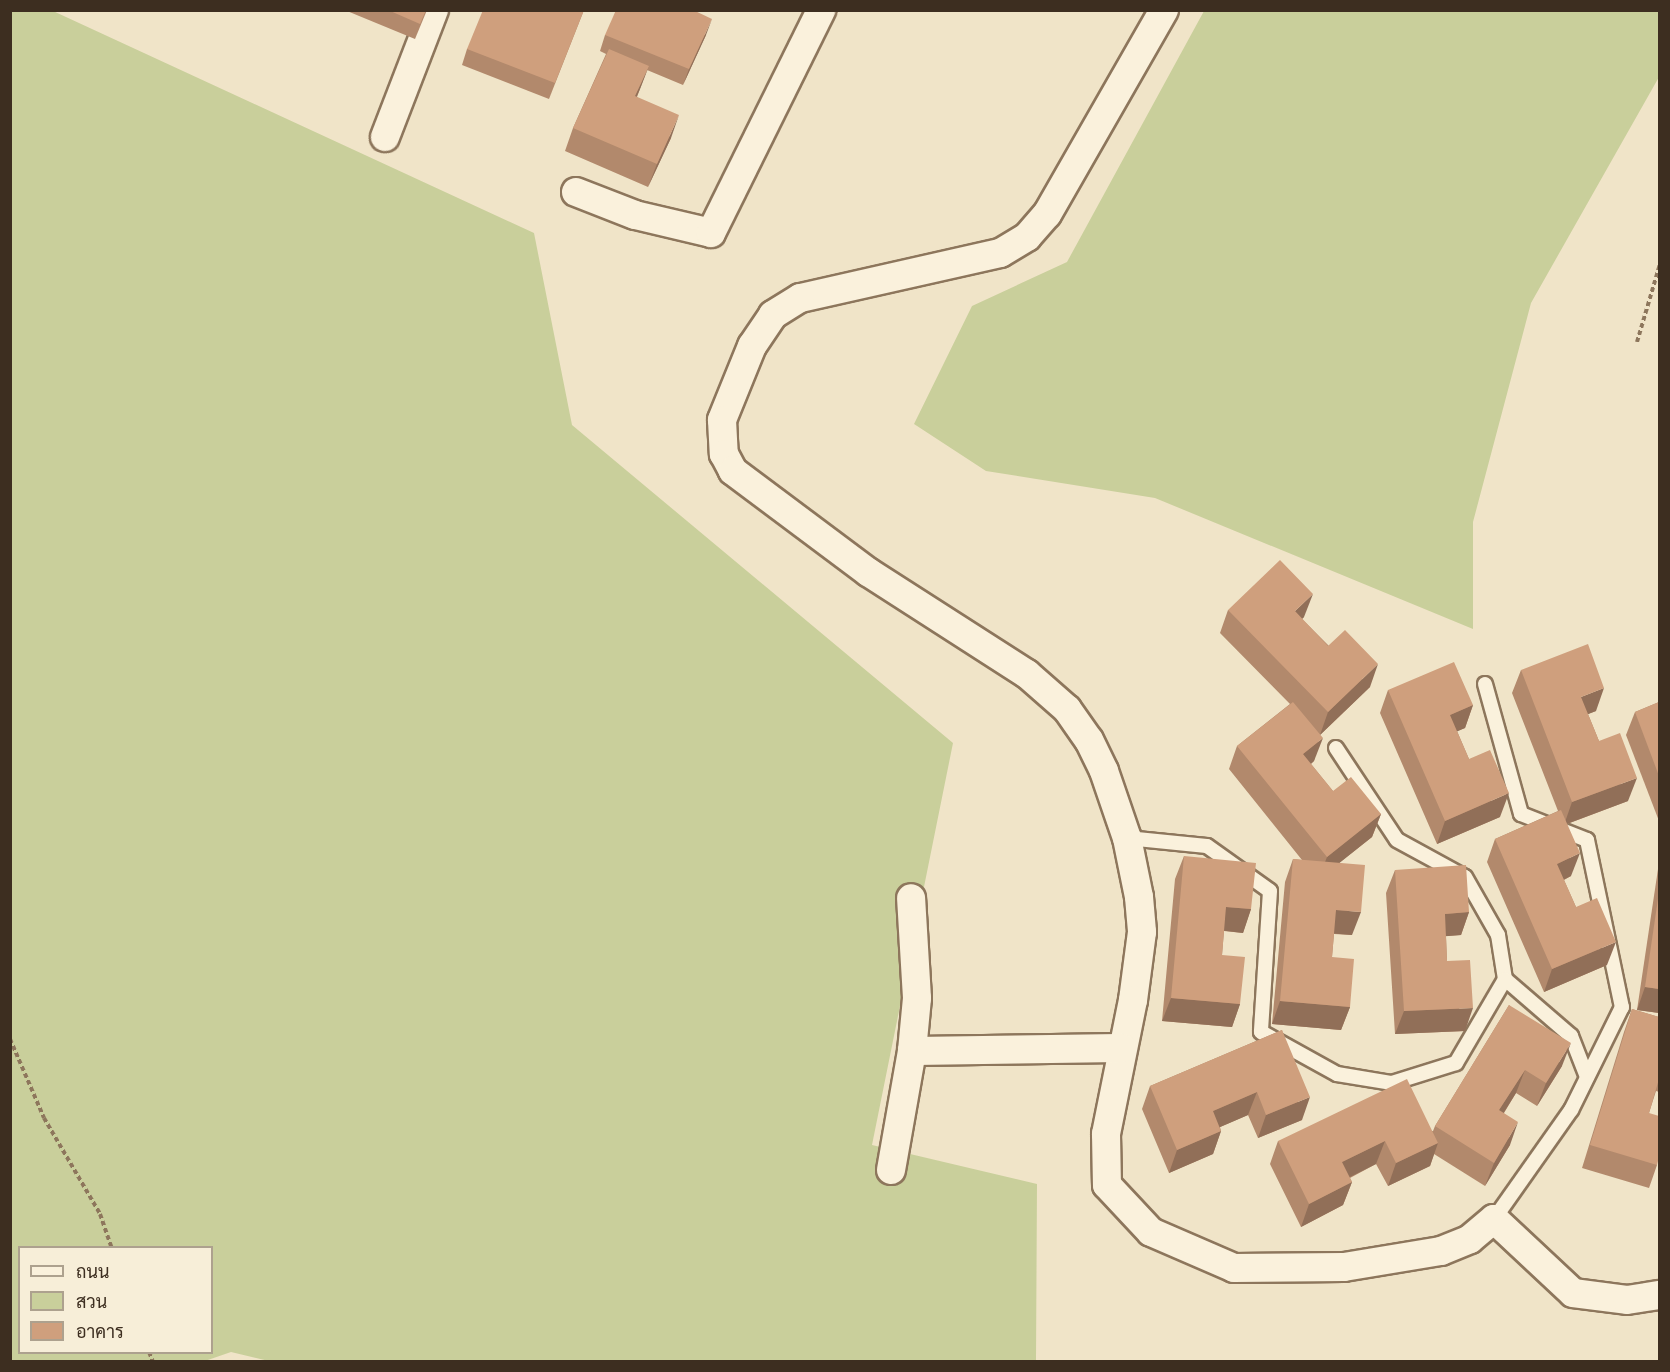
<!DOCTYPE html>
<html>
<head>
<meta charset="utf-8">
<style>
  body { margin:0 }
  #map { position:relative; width:1670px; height:1372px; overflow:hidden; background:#f0e4c8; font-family:"Noto Serif",Sarabun,serif }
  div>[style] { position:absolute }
  .green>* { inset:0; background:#c9cf9b }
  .path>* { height:4px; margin-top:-2px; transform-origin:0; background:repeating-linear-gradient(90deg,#8d765c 0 4.5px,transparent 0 7.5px) }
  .roads { filter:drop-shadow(2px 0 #8d765c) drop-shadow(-2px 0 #8d765c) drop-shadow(0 2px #8d765c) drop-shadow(0 -2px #8d765c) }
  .lane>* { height:14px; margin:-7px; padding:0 7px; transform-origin:7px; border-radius:7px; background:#faf1dc }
  .street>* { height:28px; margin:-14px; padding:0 14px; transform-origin:14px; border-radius:14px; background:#faf1dc }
  .wall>* { inset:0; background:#b2896c }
  .shaded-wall>* { inset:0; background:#916f58 }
  .building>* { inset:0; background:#cf9f7d }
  span { translate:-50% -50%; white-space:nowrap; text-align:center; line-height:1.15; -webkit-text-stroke:4.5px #f7eed8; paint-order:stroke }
  .frame { position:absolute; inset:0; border:12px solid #3d2e20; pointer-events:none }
  .legend { position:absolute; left:18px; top:1246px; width:195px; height:108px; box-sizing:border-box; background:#f7eed8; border:2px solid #ada18e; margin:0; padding:8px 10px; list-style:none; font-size:18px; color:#3d2e20 }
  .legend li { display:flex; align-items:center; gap:12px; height:30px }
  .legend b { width:30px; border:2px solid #ada18e }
</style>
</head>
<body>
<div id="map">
  <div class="green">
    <div style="clip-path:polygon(evenodd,10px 11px,53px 11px,534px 233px,572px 425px,953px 743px,872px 1145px,1037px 1184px,1036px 1361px,273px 1362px,231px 1352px,202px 1362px,11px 1361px,10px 11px,20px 1248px,212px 1248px,212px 1352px,20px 1352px,20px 1248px)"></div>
    <div style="clip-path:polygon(1204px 11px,1659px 11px,1659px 77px,1531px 303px,1473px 522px,1473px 629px,1155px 498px,986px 471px,914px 424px,972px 306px,1067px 262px)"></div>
  </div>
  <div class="path">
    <div style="left:1637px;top:342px;width:81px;rotate:-73.6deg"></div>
    <div style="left:10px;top:1039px;width:86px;rotate:66.7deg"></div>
    <div style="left:44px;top:1118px;width:111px;rotate:59.7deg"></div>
    <div style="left:100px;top:1214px;width:36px;rotate:71deg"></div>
    <div style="left:149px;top:1352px;width:11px;rotate:68deg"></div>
  </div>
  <div class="roads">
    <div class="lane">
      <div style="left:1485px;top:684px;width:135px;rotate:74.5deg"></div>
      <div style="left:1521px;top:814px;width:71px;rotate:21.5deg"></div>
      <div style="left:1587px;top:840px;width:171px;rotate:78.2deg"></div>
      <div style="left:1622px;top:1007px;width:115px;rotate:116.3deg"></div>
      <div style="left:1571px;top:1110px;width:133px;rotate:125.2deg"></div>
      <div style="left:1336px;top:748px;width:110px;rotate:56.5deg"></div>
      <div style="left:1397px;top:840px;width:77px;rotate:28.6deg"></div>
      <div style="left:1465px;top:877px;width:67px;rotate:60.4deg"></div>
      <div style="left:1498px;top:935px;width:45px;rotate:81deg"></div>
      <div style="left:1505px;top:979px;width:87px;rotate:40.8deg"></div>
      <div style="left:1571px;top:1036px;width:44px;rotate:68.7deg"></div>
      <div style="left:1127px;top:838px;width:80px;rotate:5.7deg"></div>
      <div style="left:1207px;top:846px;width:77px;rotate:35.5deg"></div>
      <div style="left:1270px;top:891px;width:141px;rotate:93.7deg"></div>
      <div style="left:1261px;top:1032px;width:87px;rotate:28.9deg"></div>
      <div style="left:1337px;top:1074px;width:56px;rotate:9.3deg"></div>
      <div style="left:1392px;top:1083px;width:67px;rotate:-17.4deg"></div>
      <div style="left:1456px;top:1063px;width:97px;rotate:-59.7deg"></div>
    </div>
    <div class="street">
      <div style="left:1164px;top:10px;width:235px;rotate:119.8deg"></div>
      <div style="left:1047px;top:214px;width:30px;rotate:131deg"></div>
      <div style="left:1027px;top:237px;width:31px;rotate:149deg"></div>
      <div style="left:1000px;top:253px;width:205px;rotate:167.3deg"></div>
      <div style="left:800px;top:298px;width:32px;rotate:148deg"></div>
      <div style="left:773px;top:315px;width:37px;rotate:124deg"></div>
      <div style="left:752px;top:346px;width:80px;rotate:112.1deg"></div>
      <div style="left:722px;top:420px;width:34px;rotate:87deg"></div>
      <div style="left:724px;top:454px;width:19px;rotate:62deg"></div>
      <div style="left:733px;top:471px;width:169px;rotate:36.8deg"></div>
      <div style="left:868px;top:572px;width:189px;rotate:32.7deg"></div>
      <div style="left:1027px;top:674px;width:53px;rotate:41.2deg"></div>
      <div style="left:1067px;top:709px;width:38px;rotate:55deg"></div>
      <div style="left:1089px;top:740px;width:34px;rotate:64deg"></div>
      <div style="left:1104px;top:771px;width:71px;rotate:71.1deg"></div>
      <div style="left:1127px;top:838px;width:60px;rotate:78.5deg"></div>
      <div style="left:1139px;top:897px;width:35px;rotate:85deg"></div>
      <div style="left:1142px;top:932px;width:69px;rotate:97.5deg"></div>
      <div style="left:1133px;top:1000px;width:137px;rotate:101.4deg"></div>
      <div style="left:1106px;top:1134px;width:51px;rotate:88.9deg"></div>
      <div style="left:1107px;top:1185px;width:64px;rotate:46.9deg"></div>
      <div style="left:1151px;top:1232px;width:90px;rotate:23.4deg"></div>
      <div style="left:1234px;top:1268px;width:110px;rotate:-0.5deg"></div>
      <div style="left:1344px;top:1267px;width:98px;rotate:-9.4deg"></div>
      <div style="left:1441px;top:1251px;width:31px;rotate:-22deg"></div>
      <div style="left:1470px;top:1239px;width:31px;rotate:-40deg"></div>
      <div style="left:1494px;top:1219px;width:108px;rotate:43.1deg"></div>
      <div style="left:1573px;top:1293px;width:54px;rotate:7.4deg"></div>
      <div style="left:1627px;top:1300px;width:33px;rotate:-9deg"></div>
      <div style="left:385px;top:137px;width:136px;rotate:-68.9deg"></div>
      <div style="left:576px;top:192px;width:63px;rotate:21.3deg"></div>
      <div style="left:635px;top:215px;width:78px;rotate:13.3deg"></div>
      <div style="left:711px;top:233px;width:249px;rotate:-63.7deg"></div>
      <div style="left:912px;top:1051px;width:210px;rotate:-0.8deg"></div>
      <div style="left:891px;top:1170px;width:121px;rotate:-80deg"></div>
      <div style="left:912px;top:1051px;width:53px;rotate:-84.6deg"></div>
      <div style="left:917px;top:998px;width:100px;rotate:-93.4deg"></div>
    </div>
  </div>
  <div class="wall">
    <div style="clip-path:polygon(347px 10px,427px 10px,415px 39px,347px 11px)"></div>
    <div style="clip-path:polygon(584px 10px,549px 99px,462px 65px,467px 49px)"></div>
    <div style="clip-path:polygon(605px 35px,706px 35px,683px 85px,647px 70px,637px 97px,671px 138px,648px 187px,565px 151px,573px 128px,606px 54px,600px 51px)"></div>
    <div style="clip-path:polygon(1228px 610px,1304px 617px,1302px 619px,1370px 687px,1320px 735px,1314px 761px,1311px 764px,1333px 791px,1381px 814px,1372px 837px,1339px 863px,1352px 935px,1334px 934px,1332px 957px,1350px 1007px,1341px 1030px,1272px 1024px,1285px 882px,1293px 859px,1302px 860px,1229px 769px,1237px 746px,1290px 704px,1220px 633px)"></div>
    <div style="clip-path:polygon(1521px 670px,1596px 711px,1588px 714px,1599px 741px,1628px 801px,1567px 824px,1571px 876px,1564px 880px,1576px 907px,1607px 965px,1544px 992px,1487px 862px,1495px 839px,1558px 811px,1512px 693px)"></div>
    <div style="clip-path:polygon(1388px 690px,1473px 705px,1465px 728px,1457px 731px,1469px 759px,1500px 817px,1437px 844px,1380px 713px)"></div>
    <div style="clip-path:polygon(1659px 702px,1659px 821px,1626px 735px,1635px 712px)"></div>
    <div style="clip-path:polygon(1184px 856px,1251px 909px,1243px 933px,1224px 931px,1222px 955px,1240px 1004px,1232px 1027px,1162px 1021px,1175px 879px)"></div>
    <div style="clip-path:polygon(1659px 865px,1659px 1013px,1637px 1010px,1658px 869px)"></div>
    <div style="clip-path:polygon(1395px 870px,1469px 912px,1461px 935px,1446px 936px,1447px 961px,1465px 1031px,1395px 1034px,1386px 893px)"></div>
    <div style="clip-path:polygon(1509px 1005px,1562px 1066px,1537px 1106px,1516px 1093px,1504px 1113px,1510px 1145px,1485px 1186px,1434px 1154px,1430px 1166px,1388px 1186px,1376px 1164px,1350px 1178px,1352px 1182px,1343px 1205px,1301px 1227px,1270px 1164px,1278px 1141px,1433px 1131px,1435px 1126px)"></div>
    <div style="clip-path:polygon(1632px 1009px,1659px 1017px,1659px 1092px,1656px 1091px,1649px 1113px,1657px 1165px,1649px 1188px,1582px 1168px,1624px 1032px)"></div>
    <div style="clip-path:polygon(1282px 1030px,1302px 1120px,1258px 1138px,1248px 1115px,1220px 1127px,1221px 1131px,1213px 1154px,1169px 1173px,1142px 1109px,1150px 1086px)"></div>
  </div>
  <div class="shaded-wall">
    <div style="clip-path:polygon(712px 19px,706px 35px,683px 85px,689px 69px)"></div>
    <div style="clip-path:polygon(649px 66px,640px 89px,627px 119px,635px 96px)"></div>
    <div style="clip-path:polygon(679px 115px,671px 138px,648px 187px,657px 164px)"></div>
    <div style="clip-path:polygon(1313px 594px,1304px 617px,1286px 634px,1295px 611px)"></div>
    <div style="clip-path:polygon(1378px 664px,1370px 687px,1320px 735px,1328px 712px)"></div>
    <div style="clip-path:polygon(1604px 688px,1596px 711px,1573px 720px,1581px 697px)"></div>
    <div style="clip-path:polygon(1473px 705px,1465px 728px,1442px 738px,1450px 715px)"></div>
    <div style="clip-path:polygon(1323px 738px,1314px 761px,1295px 777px,1303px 754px)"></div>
    <div style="clip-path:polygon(1637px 778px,1628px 801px,1564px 825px,1572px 802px)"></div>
    <div style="clip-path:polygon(1509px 793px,1500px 817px,1437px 844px,1445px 821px)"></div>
    <div style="clip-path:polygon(1381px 814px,1372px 837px,1318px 880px,1327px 857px)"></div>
    <div style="clip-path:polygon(1580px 853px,1571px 876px,1549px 887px,1557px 864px)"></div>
    <div style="clip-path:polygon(1226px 907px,1251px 909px,1243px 933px,1218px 930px)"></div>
    <div style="clip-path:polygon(1336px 910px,1361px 912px,1352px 935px,1327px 933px)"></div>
    <div style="clip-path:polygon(1469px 912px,1461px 935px,1436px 937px,1445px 914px)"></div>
    <div style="clip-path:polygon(1616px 942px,1607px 965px,1544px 992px,1552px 969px)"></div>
    <div style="clip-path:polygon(1645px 987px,1659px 989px,1659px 1013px,1637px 1010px)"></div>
    <div style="clip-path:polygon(1171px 998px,1240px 1004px,1232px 1027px,1162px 1021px)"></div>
    <div style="clip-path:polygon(1280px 1001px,1350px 1007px,1341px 1030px,1272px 1024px)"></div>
    <div style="clip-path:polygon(1473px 1008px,1465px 1031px,1395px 1034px,1404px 1011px)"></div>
    <div style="clip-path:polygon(1571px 1043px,1562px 1066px,1537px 1106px,1546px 1083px)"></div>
    <div style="clip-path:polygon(1525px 1070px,1516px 1093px,1491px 1133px,1499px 1110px)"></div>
    <div style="clip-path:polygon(1257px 1092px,1248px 1115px,1204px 1134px,1213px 1111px)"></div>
    <div style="clip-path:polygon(1310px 1097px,1302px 1120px,1258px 1138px,1266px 1115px)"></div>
    <div style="clip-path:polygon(1518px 1122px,1510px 1145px,1485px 1186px,1494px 1163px)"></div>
    <div style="clip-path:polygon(1221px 1131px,1213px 1154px,1169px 1173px,1177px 1150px)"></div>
    <div style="clip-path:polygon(1385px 1141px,1376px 1164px,1334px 1185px,1342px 1162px)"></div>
    <div style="clip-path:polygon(1438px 1143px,1430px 1166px,1388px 1186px,1396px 1163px)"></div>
    <div style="clip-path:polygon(1352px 1182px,1343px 1205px,1301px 1227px,1309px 1204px)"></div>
  </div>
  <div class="building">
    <div style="clip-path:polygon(388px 10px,426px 10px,420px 24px)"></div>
    <div style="clip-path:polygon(483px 10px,584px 10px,555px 83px,467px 49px)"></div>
    <div style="clip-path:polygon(616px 10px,693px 10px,712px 19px,689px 69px,605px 35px)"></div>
    <div style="clip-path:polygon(609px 49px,649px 66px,635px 96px,679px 115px,657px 164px,573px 128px)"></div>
    <div style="clip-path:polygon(1280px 560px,1313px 594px,1295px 611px,1328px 646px,1345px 630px,1378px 664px,1328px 712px,1228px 610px)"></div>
    <div style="clip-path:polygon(1588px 644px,1604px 688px,1581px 697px,1599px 741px,1620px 733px,1637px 778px,1572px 802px,1521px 670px)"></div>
    <div style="clip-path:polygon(1454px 662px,1473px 705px,1450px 715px,1469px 759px,1490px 750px,1509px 793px,1445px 821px,1388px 690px)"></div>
    <div style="clip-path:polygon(1293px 702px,1323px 738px,1303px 754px,1333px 791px,1351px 777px,1381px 814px,1327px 857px,1237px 746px)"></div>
    <div style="clip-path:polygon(1659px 702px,1659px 776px,1635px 712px)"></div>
    <div style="clip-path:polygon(1561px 810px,1580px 853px,1557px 864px,1576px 907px,1597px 898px,1616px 942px,1552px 969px,1495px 839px)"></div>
    <div style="clip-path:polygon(1184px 856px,1256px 863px,1251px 909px,1226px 907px,1222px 955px,1245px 957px,1240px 1004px,1171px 998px)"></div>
    <div style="clip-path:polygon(1293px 859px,1365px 865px,1361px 912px,1336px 910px,1332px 957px,1354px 959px,1350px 1007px,1280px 1001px)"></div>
    <div style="clip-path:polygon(1466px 865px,1469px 912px,1445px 914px,1447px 961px,1470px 960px,1473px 1008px,1404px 1011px,1395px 870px)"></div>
    <div style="clip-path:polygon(1659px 892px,1659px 989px,1645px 987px)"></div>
    <div style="clip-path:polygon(1509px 1005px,1571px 1043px,1546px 1083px,1525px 1070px,1499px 1110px,1518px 1122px,1494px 1163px,1435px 1126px)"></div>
    <div style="clip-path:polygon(1632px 1009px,1659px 1017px,1659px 1079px,1649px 1113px,1659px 1116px,1659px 1157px,1657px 1165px,1590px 1145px)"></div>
    <div style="clip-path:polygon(1282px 1030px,1310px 1097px,1266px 1115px,1257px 1092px,1213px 1111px,1221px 1131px,1177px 1150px,1150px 1086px)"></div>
    <div style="clip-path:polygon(1407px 1079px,1438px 1143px,1396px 1163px,1385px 1141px,1342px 1162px,1352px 1182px,1309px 1204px,1278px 1141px)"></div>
  </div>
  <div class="frame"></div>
  <ul class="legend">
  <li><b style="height:8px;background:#faf1dc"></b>ถนน</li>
  <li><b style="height:16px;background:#c9cf9b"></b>สวน</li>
  <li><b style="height:16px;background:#cf9f7d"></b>อาคาร</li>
  </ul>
</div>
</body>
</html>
